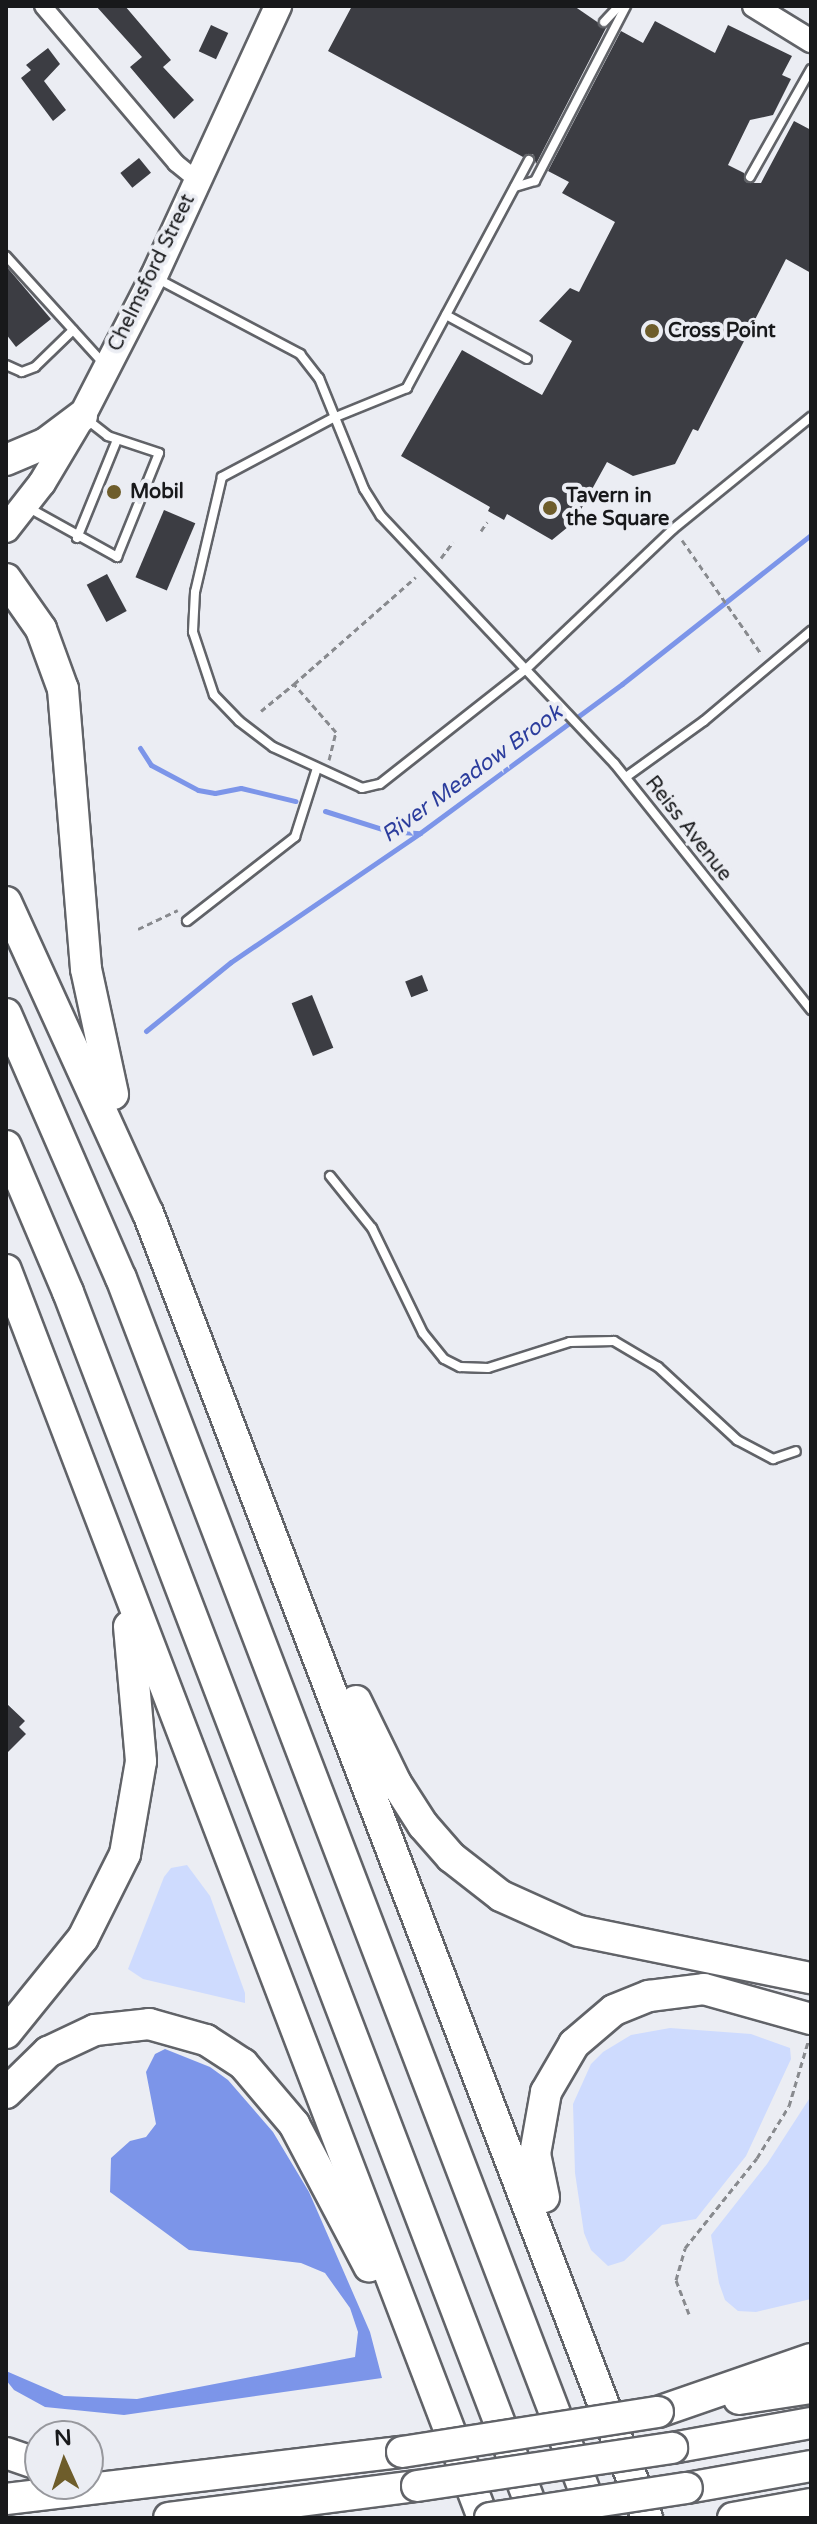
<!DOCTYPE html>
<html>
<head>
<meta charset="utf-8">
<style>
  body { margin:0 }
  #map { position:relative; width:817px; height:2524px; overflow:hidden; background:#ebedf3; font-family:"Varela Round",sans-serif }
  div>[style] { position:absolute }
  .green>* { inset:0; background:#cedbfe }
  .water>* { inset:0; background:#7c95e9 }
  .stream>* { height:5px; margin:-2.5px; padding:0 2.5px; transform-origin:2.5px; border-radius:2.5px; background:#7c95e9 }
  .building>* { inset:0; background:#3c3d43; transform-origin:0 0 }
  .path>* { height:3px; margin-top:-1.5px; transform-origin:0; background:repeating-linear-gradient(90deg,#888a8e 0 6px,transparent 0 10px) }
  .roads { filter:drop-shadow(2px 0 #616368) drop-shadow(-2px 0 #616368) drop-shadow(0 2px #616368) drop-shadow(0 -2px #616368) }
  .service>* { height:8px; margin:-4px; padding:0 4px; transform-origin:4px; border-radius:4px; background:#fff }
  .minor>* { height:16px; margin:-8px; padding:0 8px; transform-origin:8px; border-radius:8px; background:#fff }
  .secondary>* { height:22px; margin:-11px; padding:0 11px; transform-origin:11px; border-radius:11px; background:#fff }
  .primary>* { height:26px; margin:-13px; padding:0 13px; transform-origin:13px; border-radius:13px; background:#fff }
  .motorway>* { height:30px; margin:-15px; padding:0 15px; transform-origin:15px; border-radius:15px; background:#fff }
  .bridges { filter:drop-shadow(2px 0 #616368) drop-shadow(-2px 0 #616368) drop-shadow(0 2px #616368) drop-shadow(0 -2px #616368) }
  .motorway-bridge>* { height:30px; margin:-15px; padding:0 15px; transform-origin:15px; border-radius:15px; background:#fff }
  .dots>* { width:22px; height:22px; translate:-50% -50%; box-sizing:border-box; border:4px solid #ebedf3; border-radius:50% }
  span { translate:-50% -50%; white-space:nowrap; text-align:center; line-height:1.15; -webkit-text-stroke:8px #ebedf3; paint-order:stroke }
  .street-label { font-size:20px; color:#18191b }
  .poi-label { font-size:20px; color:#18191b; font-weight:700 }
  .left { translate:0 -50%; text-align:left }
  .water-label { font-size:22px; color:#2c3d9d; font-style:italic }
  .frame { position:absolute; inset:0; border:8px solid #18191b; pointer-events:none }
  .north { position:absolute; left:24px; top:2420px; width:80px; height:80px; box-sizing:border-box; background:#ebedf3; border:2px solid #97989d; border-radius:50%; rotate:357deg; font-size:22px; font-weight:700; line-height:32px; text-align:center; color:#18191b }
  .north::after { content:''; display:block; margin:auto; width:28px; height:36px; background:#6e5d2b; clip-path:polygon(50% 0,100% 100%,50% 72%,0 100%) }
</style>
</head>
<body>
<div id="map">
  <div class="green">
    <div style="clip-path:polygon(187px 1865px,210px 1896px,245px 1993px,245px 2003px,143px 1979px,128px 1969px,164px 1877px,171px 1868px)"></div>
    <div style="clip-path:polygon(670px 2028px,751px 2034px,790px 2048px,791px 2059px,746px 2156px,696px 2219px,662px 2225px,624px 2261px,608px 2266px,591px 2250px,584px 2233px,575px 2173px,573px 2104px,591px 2064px,603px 2052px,631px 2035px)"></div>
    <div style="clip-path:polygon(811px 2096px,811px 2299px,756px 2312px,738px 2311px,725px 2300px,719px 2283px,711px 2235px,767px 2164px)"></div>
  </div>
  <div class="water">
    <div style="clip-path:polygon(165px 2049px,210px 2067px,228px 2080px,273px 2132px,309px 2192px,370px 2332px,382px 2378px,124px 2415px,45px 2407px,14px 2390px,6px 2380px,6px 2371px,64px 2396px,137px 2399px,355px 2357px,358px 2332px,350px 2308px,325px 2273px,301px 2263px,189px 2250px,110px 2192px,111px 2158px,130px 2141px,146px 2137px,156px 2124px,146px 2072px,155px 2054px)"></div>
  </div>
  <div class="stream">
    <div style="left:140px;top:748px;width:20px;rotate:57deg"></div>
    <div style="left:151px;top:765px;width:53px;rotate:28deg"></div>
    <div style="left:198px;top:790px;width:17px;rotate:10deg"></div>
    <div style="left:215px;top:793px;width:26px;rotate:-11deg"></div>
    <div style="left:241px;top:788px;width:56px;rotate:13.5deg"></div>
    <div style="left:325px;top:811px;width:66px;rotate:17.6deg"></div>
    <div style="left:388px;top:831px;width:32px;rotate:4deg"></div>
    <div style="left:146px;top:1031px;width:109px;rotate:-39.1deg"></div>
    <div style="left:231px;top:962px;width:229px;rotate:-34.3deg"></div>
    <div style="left:420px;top:833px;width:251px;rotate:-36.4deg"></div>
    <div style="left:622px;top:684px;width:241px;rotate:-38.3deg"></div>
  </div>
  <div class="building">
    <div style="clip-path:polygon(96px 6px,125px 6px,171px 60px,163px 67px,194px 100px,174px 119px,130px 67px,142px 57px)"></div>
    <div style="clip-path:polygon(352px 6px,574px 6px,606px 28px,536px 164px,533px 154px,523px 157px,328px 51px)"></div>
    <div style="clip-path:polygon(655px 21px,715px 53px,728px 25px,792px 56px,782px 75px,791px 79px,773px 115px,750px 120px,728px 165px,744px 173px,747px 183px,761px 183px,794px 121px,811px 130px,811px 273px,786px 259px,698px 431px,693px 429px,675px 464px,633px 476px,607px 462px,574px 522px,552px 540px,507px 514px,504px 520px,488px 511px,490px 507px,401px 456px,462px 350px,542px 395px,572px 341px,539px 321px,570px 288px,579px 292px,615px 222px,562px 193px,569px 182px,548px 171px,621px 31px,643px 43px)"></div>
    <div style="left:211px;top:25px;width:19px;height:29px;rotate:25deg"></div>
    <div style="clip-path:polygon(48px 48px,60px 64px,44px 81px,66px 110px,53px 121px,21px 78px,31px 70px,26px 65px)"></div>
    <div style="left:139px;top:158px;width:19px;height:24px;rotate:51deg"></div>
    <div style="clip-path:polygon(6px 266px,51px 319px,16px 347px,6px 334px)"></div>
    <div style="left:164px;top:510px;width:34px;height:73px;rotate:23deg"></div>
    <div style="left:107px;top:574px;width:42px;height:23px;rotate:62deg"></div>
    <div style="left:422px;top:975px;width:17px;height:18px;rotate:69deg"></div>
    <div style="left:312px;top:995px;width:57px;height:22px;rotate:68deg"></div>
    <div style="clip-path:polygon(6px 1703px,25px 1721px,19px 1727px,26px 1734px,6px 1754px)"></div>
  </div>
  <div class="path">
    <div style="left:481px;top:531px;width:11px;rotate:-56deg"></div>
    <div style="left:682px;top:540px;width:140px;rotate:55.2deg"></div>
    <div style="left:441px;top:558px;width:20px;rotate:-53deg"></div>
    <div style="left:261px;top:711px;width:43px;rotate:-39.3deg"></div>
    <div style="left:329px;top:760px;width:29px;rotate:-76deg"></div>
    <div style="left:336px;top:732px;width:64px;rotate:-131.2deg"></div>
    <div style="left:294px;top:684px;width:162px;rotate:-41.3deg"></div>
    <div style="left:138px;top:929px;width:44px;rotate:-25.4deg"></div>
    <div style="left:689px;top:2314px;width:36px;rotate:-111deg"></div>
    <div style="left:676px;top:2280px;width:33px;rotate:-74deg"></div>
    <div style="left:685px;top:2248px;width:115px;rotate:-51.3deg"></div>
    <div style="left:757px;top:2158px;width:61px;rotate:-58.4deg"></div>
    <div style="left:789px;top:2106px;width:67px;rotate:-73.5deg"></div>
  </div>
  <div class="roads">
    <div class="service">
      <div style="left:604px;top:22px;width:22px;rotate:-47deg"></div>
      <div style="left:529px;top:160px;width:259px;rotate:118.2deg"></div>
      <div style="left:407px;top:388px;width:80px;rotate:157.9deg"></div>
      <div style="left:333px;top:418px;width:126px;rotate:152deg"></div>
      <div style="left:222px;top:477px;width:118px;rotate:103.2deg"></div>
      <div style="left:195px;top:592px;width:40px;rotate:92.9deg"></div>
      <div style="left:193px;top:632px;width:66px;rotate:71.6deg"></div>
      <div style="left:214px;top:695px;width:36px;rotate:46deg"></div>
      <div style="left:239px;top:721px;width:43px;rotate:37.4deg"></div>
      <div style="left:273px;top:747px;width:98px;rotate:24.7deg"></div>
      <div style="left:362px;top:788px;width:18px;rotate:-13deg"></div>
      <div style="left:380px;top:784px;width:184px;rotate:-38.2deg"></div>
      <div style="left:525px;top:670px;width:204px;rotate:-43.6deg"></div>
      <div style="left:673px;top:529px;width:178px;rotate:-39.1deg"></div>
      <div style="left:750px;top:177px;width:124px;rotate:-60.5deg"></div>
      <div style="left:515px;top:187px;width:21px;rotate:-17deg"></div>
      <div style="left:535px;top:181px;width:197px;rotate:-62.5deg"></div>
      <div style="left:6px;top:256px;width:144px;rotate:47.8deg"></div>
      <div style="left:158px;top:279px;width:161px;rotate:27.8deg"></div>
      <div style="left:300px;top:354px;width:31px;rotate:52deg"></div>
      <div style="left:319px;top:378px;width:120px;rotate:67.9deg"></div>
      <div style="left:364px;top:489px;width:32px;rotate:58deg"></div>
      <div style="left:381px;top:516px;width:340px;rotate:46.7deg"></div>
      <div style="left:614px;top:763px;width:316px;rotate:51.4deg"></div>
      <div style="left:446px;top:315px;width:92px;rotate:28.5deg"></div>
      <div style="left:6px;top:365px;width:17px;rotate:24deg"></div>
      <div style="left:22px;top:372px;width:14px;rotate:-21deg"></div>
      <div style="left:35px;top:367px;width:53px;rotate:-44.2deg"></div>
      <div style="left:29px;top:508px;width:101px;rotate:29.1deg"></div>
      <div style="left:117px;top:557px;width:112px;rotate:-68deg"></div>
      <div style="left:159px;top:453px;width:54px;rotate:-161.6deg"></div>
      <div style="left:108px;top:436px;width:28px;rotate:-142deg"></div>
      <div style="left:77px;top:538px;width:106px;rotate:-67.8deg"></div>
      <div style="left:626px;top:777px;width:96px;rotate:-35.7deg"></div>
      <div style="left:704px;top:721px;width:140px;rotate:-40.1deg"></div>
      <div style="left:187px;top:921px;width:137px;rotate:-37.9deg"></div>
      <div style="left:295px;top:837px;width:72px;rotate:-72.3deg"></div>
      <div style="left:330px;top:1176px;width:67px;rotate:51.1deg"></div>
      <div style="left:372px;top:1228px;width:117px;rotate:64.1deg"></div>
      <div style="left:423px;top:1333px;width:33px;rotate:51deg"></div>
      <div style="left:444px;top:1359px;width:18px;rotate:27deg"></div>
      <div style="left:460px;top:1367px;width:28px;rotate:2deg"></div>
      <div style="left:488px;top:1368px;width:86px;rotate:-17.6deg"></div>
      <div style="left:570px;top:1342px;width:44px;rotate:-1.3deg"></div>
      <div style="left:614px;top:1341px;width:51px;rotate:30.6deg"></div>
      <div style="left:658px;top:1367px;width:108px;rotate:42.7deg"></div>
      <div style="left:737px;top:1440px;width:41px;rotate:27.8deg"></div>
      <div style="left:773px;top:1459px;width:24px;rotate:-19deg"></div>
    </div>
    <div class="minor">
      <div style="left:43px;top:6px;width:206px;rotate:49.7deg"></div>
      <div style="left:176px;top:163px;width:27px;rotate:39deg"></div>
    </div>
    <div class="secondary">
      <div style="left:754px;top:6px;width:67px;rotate:31.6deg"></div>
    </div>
    <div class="primary">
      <div style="left:6px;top:529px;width:58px;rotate:-52deg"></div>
      <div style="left:42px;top:483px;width:78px;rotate:-59.2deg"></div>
      <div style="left:82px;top:416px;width:157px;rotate:-62.8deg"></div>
      <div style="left:154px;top:276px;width:297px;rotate:-65.3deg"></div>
    </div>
    <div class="motorway">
      <div style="left:6px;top:460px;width:43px;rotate:-23deg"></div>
      <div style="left:46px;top:443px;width:45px;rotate:-36.9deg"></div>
      <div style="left:6px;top:579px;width:61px;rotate:55deg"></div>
      <div style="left:41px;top:629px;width:64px;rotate:69.9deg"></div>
      <div style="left:63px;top:689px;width:281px;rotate:85.3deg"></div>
      <div style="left:86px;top:969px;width:128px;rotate:77.8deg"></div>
      <div style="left:6px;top:902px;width:342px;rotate:65.5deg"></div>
      <div style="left:148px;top:1213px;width:1397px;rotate:69.07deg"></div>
      <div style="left:6px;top:1014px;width:288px;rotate:66.5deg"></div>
      <div style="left:121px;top:1278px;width:1328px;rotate:69.08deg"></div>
      <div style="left:6px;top:1146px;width:159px;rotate:67deg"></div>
      <div style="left:68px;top:1292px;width:1312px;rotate:69.11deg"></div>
      <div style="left:6px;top:1270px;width:1336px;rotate:69.08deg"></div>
      <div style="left:356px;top:1701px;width:91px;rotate:64deg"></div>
      <div style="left:396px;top:1783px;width:50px;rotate:57.3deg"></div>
      <div style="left:423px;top:1825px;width:43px;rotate:48.8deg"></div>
      <div style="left:451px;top:1857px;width:63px;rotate:38deg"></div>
      <div style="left:501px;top:1896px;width:85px;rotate:24.2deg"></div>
      <div style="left:579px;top:1931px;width:237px;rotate:11.5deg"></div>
      <div style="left:6px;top:2033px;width:122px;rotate:-51deg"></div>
      <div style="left:83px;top:1938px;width:94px;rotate:-63.4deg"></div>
      <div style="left:125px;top:1854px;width:94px;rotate:-80.2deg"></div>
      <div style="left:141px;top:1761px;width:135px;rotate:-95.1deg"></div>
      <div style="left:6px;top:2093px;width:59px;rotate:-44.3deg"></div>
      <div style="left:48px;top:2052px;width:52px;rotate:-25.1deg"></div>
      <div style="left:95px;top:2030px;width:54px;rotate:-6.3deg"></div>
      <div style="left:149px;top:2024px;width:59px;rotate:15.7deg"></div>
      <div style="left:206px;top:2040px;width:44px;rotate:33deg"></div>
      <div style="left:243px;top:2064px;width:79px;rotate:49.6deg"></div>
      <div style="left:294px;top:2124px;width:161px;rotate:62.2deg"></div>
      <div style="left:544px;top:2197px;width:44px;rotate:-101.8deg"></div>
      <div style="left:535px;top:2154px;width:63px;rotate:-79.9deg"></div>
      <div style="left:546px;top:2092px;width:56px;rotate:-59.7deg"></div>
      <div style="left:574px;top:2044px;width:52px;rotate:-40.4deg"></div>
      <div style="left:614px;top:2010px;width:38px;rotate:-22deg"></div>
      <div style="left:649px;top:1996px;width:55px;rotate:-7.3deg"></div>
      <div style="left:704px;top:1989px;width:111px;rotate:15.7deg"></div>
      <div style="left:739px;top:2399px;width:73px;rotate:-8.7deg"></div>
      <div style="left:658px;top:2412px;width:162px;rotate:-19.1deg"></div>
      <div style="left:672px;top:2448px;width:141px;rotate:-10.2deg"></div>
      <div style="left:6px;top:2453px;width:36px;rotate:19deg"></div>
      <div style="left:687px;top:2488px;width:126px;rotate:-10.1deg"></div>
      <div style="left:6px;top:2499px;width:399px;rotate:-6.8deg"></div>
      <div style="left:169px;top:2518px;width:250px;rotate:-7.4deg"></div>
      <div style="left:733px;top:2518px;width:79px;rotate:-10.2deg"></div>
    </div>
  </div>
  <div class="bridges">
    <div class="motorway-bridge">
      <div style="left:402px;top:2452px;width:259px;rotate:-8.9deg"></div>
      <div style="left:417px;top:2486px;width:258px;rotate:-8.5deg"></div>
      <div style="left:490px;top:2518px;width:199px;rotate:-8.7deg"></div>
    </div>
  </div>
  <div class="dots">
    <div style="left:652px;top:331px;background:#6e5d2b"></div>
    <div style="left:114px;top:492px;background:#6e5d2b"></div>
    <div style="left:550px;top:508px;background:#6e5d2b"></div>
  </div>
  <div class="street-label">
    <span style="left:152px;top:273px;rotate:-64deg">Chelmsford Street</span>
    <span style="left:688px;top:829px;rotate:52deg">Reiss Avenue</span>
  </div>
  <div class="poi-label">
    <span class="left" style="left:668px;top:331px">Cross Point</span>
    <span class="left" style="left:130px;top:492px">Mobil</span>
    <span class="left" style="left:566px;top:508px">Tavern in<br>the Square</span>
  </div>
  <div class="water-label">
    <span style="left:472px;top:774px;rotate:-36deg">River Meadow Brook</span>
  </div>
  <div class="frame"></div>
  <div class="north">N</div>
</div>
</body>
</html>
